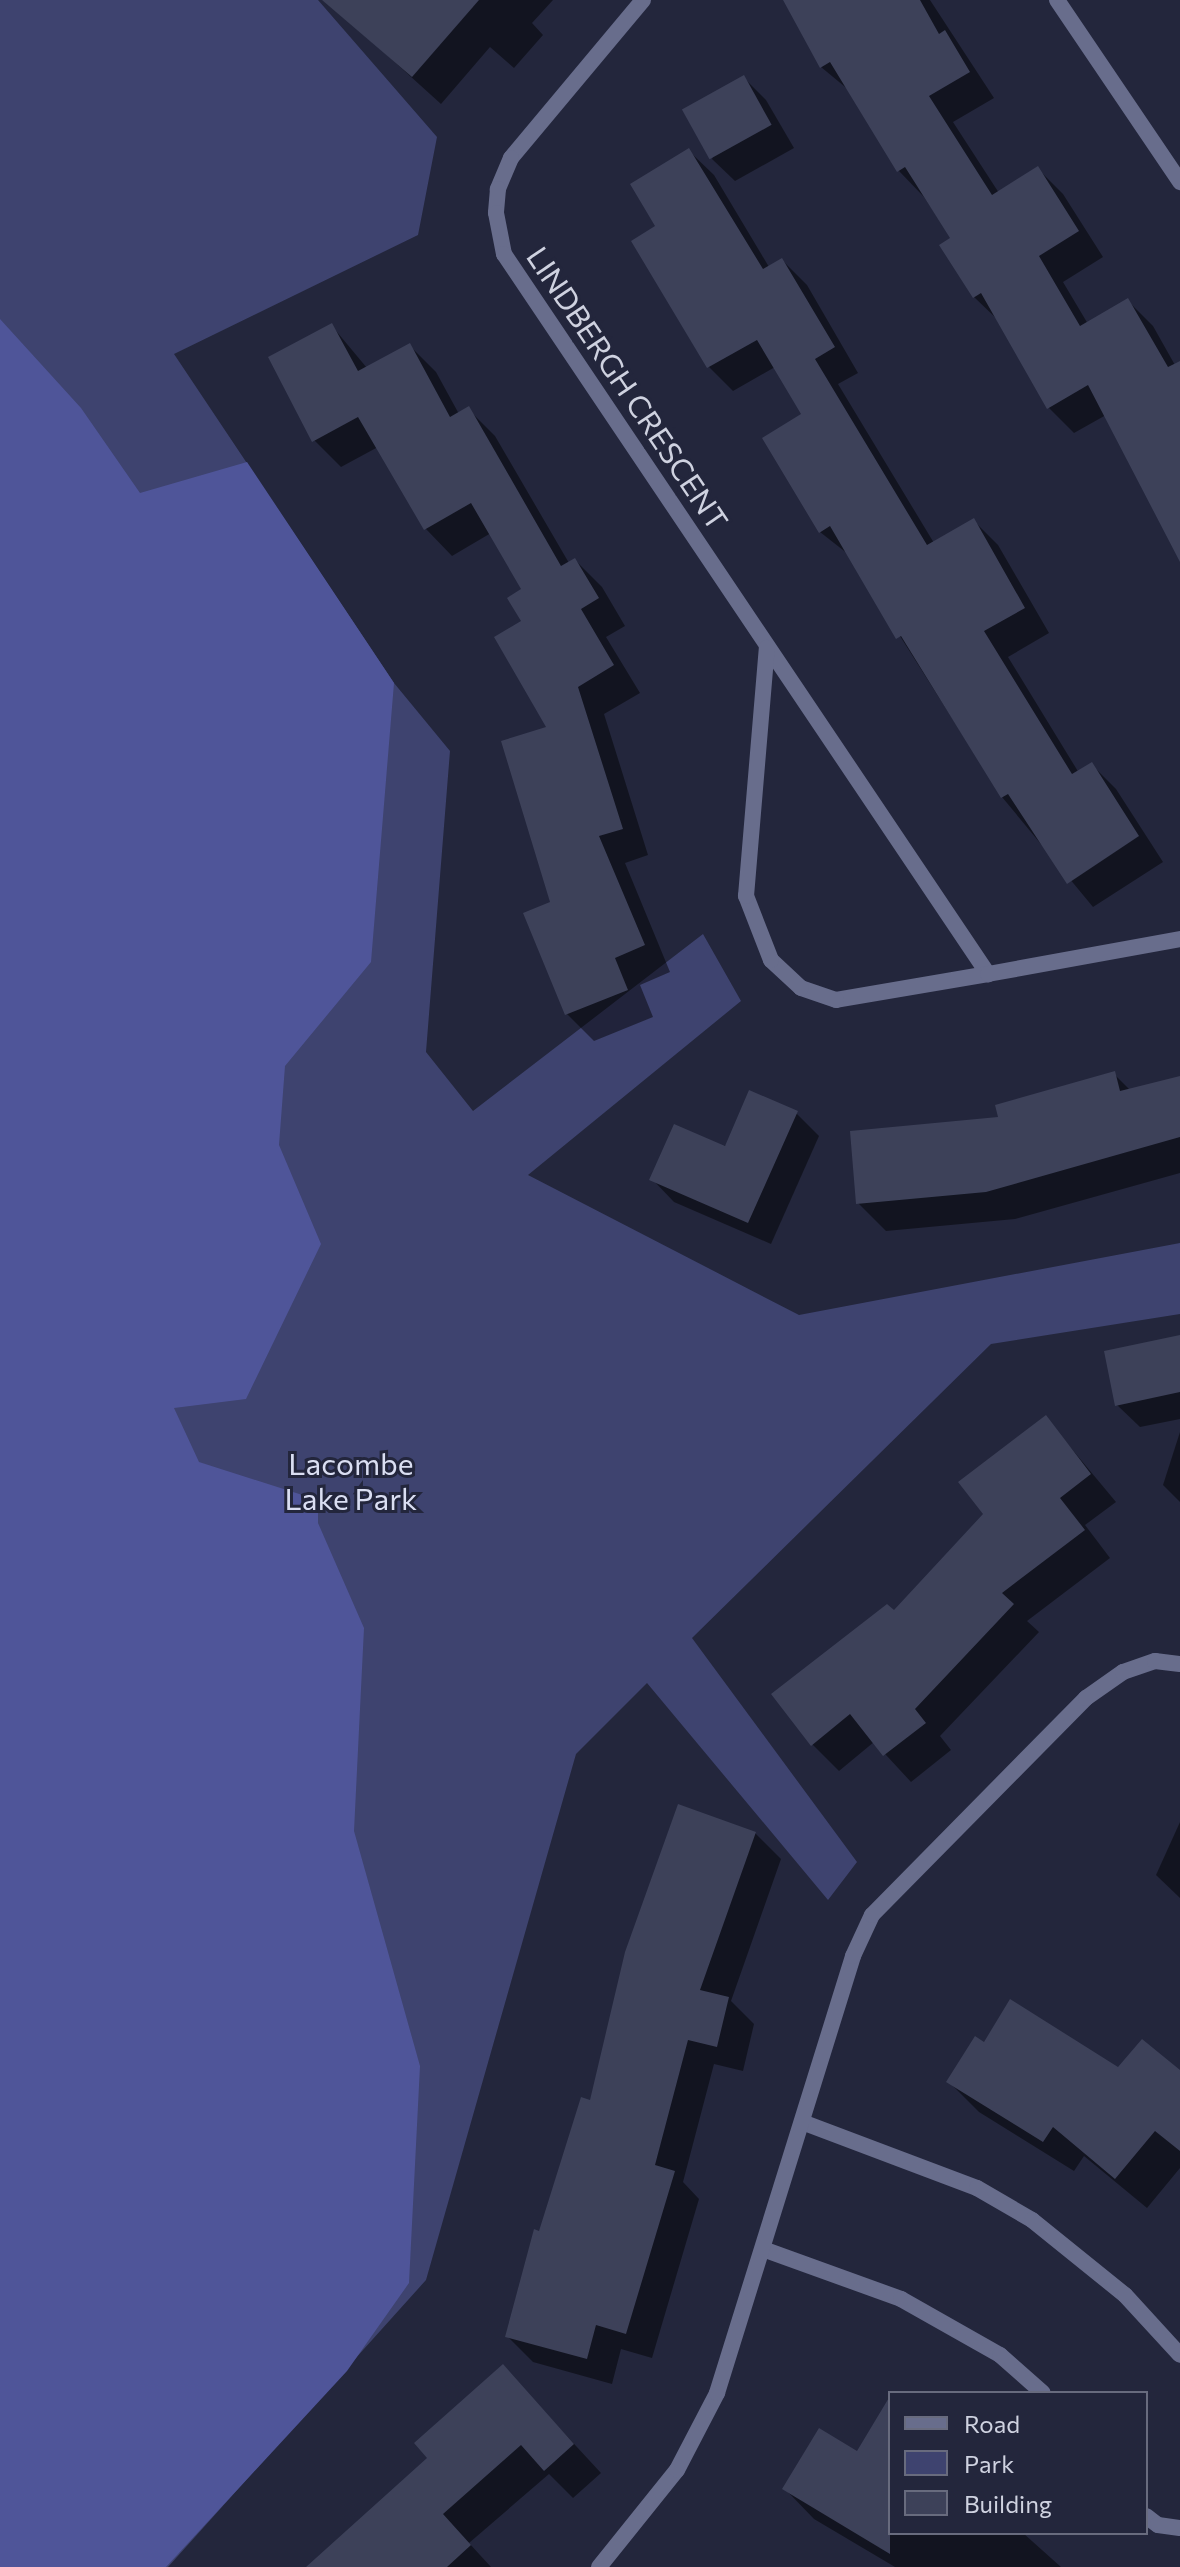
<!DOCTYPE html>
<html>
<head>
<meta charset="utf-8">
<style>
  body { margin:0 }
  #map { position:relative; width:1180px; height:2567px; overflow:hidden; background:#23263c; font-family:Commissioner,sans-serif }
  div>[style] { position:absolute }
  .green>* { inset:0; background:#3e436f }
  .forest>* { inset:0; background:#4f5599 }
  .shadow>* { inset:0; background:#0007 }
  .building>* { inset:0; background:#3d4159; transform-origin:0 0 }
  .minor>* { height:16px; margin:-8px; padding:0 8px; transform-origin:8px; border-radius:8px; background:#686d8c }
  span { translate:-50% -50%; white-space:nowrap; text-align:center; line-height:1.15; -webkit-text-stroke:6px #23263c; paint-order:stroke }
  .street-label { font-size:30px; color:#cfd2e0 }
  .park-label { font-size:30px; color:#dadef2 }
  .legend { position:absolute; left:888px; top:2391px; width:260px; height:144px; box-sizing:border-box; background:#23263c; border:2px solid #686b7e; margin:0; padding:10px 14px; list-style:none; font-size:24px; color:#cfd2e0 }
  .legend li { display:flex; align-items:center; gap:16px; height:40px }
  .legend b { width:40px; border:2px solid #686b7e }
</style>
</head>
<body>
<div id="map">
  <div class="green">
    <div style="clip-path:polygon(0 0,318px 0,437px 137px,418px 235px,174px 354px,394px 683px,450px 751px,426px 1052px,473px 1111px,703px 934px,741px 1001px,528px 1175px,799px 1315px,1180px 1243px,1180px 1314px,991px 1344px,692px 1638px,857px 1862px,828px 1900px,647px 1683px,576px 1754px,426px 2280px,168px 2567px,0 2567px)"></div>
  </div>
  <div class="forest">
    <div style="clip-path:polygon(0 319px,81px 408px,140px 493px,247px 462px,394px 683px,371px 962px,285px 1066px,279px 1145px,321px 1244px,246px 1399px,174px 1408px,199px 1462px,318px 1500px,318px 1523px,364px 1628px,354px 1831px,420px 2066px,409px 2283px,347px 2371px,166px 2567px,0 2567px)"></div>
  </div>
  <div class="shadow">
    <div style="clip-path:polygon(365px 0,553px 0,532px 23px,543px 35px,514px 68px,490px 47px,441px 104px,347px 19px)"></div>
    <div style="clip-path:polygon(785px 0,930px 0,994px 98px,953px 122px,999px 193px,1038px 169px,1063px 194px,1103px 257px,1063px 282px,1088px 324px,1128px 301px,1153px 326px,1180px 374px,1180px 553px,1106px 415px,1074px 433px,1049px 408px,1000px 322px,974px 297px,952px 239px,924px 197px,899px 171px,850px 91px,821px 67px)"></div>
    <div style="clip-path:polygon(744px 78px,766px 100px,794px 148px,735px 181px,712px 159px)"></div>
    <div style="clip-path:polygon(689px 151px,714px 175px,769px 267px,782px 260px,807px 285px,858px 373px,838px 384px,934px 543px,973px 520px,998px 545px,1049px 633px,1008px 657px,1079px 773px,1091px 764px,1116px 789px,1163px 862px,1093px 907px,1002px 797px,848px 554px,820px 532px,803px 415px,775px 367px,733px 391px,709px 367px,658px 226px)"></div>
    <div style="clip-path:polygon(332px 326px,367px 368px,410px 346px,436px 372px,459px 414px,468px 409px,495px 436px,569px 563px,575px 560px,602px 587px,625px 626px,606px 637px,640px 693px,604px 714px,648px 855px,625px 863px,670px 972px,640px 985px,653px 1017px,594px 1041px,567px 1014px,553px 903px,549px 728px,524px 622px,524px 590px,491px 533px,452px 556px,426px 529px,378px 447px,341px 467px,314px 440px)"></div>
    <div style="clip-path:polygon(1114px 1074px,1131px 1091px,1180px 1078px,1180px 1173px,1015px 1219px,886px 1231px,858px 1203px,1001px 1118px)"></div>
    <div style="clip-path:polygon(796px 1113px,819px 1136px,771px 1244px,674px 1202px,652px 1179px)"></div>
    <div style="clip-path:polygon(1180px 1363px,1180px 1419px,1140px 1427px,1117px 1405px)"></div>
    <div style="clip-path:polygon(1046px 1418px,1116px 1502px,1085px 1525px,1110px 1558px,1027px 1621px,1039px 1632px,940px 1736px,951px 1750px,911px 1782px,874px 1742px,839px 1771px,812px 1744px,894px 1613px,985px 1514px)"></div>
    <div style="clip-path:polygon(1180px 1432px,1180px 1502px,1163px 1485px)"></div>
    <div style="clip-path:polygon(1180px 1822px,1180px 1898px,1156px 1875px)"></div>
    <div style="clip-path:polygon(755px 1833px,781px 1859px,731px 2001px,754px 2024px,743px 2071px,714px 2064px,683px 2182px,699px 2199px,652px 2358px,621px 2349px,612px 2384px,533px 2362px,507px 2336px,591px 2102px)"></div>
    <div style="clip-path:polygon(985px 2045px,1119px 2070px,1180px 2073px,1180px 2168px,1147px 2208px,1084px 2156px,1074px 2171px,979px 2112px,948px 2081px)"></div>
    <div style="clip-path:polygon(503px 2367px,601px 2473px,573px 2498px,549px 2474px,469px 2543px,491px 2567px,324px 2567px,430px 2458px)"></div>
    <div style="clip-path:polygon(890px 2416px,890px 2533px,1023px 2533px,1061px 2567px,895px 2567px,814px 2519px,785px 2489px,858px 2454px)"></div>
  </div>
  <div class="building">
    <div style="clip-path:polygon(322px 0,479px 0,412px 77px)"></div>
    <div style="clip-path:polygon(783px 0,920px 0,939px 34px,945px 30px,970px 72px,929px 96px,992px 195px,1038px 166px,1079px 231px,1039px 256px,1080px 326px,1128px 298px,1168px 367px,1180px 361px,1180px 562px,1088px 385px,1047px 409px,981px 293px,973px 298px,939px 245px,950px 238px,905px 167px,897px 172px,830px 62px,820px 68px)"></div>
    <div style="left:744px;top:75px;width:57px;height:71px;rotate:61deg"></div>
    <div style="clip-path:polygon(689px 148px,763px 269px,782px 258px,835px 347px,815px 359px,927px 545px,974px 518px,1025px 608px,984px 631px,1072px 774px,1092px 762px,1139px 836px,1067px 884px,1008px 794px,1001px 798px,901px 636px,896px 639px,830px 526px,819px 533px,762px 438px,801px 414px,757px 340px,707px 368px,631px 241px,655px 226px,630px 184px)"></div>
    <div style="clip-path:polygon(332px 323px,358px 371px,410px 343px,450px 417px,469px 406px,561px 566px,575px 558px,599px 598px,581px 609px,614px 665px,578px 687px,623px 829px,599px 836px,645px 945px,615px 958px,628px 990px,565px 1015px,523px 913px,550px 902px,501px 741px,546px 727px,494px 637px,521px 621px,507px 598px,521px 589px,471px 503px,424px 530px,358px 417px,312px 442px,268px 357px)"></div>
    <div style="clip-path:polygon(1115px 1071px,1120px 1091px,1180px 1076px,1180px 1137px,986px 1192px,856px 1204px,850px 1131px,998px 1117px,995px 1105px)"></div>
    <div style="clip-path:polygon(749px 1090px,798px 1111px,748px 1223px,649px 1180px,674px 1124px,725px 1146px)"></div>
    <div style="clip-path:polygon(1180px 1335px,1180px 1392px,1115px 1406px,1104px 1351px)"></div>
    <div style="clip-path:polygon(1046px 1415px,1091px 1474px,1060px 1498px,1085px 1530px,1002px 1593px,1014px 1604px,915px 1709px,926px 1723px,883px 1756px,850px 1714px,811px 1746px,771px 1694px,887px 1604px,894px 1610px,983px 1514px,958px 1482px)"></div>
    <div style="clip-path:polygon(678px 1804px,756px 1832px,700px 1990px,729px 1997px,717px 2047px,688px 2040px,655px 2165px,675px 2171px,626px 2334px,596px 2325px,587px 2359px,505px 2337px,534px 2229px,539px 2231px,581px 2097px,590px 2100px,625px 1952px)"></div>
    <div style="clip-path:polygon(1010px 1999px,1118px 2067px,1142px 2039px,1180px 2070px,1180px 2151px,1155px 2131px,1115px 2179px,1053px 2127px,1043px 2142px,946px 2082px,975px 2036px,984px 2042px)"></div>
    <div style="clip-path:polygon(503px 2364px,574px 2444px,544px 2471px,521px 2445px,443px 2514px,471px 2545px,447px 2567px,306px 2567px,427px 2458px,414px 2443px)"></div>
    <div style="clip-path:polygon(890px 2396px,890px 2554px,782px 2489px,819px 2428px,857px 2451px)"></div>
  </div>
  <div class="minor">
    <div style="left:643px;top:0;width:206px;rotate:129.9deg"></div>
    <div style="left:511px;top:158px;width:34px;rotate:113deg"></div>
    <div style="left:498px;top:189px;width:24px;rotate:95deg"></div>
    <div style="left:496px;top:213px;width:42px;rotate:79deg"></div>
    <div style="left:504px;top:254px;width:868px;rotate:56.09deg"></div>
    <div style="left:988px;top:974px;width:154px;rotate:170.3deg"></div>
    <div style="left:836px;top:1000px;width:37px;rotate:-161deg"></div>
    <div style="left:801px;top:988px;width:41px;rotate:-137deg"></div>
    <div style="left:771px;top:960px;width:69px;rotate:-111.3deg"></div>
    <div style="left:746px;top:896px;width:249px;rotate:-85.2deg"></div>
    <div style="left:1057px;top:0;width:220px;rotate:55.9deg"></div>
    <div style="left:988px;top:974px;width:195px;rotate:-10.3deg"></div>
    <div style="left:802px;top:2122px;width:187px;rotate:20.7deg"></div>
    <div style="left:977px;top:2188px;width:64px;rotate:30.2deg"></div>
    <div style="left:1032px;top:2220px;width:119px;rotate:38.9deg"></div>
    <div style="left:1125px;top:2295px;width:81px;rotate:47.5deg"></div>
    <div style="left:763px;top:2249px;width:147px;rotate:19.9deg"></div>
    <div style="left:901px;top:2299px;width:114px;rotate:29.5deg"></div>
    <div style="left:1000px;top:2355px;width:57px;rotate:41.5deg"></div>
    <div style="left:1146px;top:2516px;width:15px;rotate:37deg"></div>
    <div style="left:1158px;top:2525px;width:22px;rotate:8deg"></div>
    <div style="left:599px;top:2567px;width:124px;rotate:-51.2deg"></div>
    <div style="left:677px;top:2470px;width:87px;rotate:-62.5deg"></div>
    <div style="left:717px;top:2393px;width:458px;rotate:-72.7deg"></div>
    <div style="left:853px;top:1956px;width:45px;rotate:-65.1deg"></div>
    <div style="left:872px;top:1915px;width:305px;rotate:-45.4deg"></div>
    <div style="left:1086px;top:1698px;width:45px;rotate:-35.1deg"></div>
    <div style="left:1123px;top:1672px;width:34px;rotate:-19deg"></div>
    <div style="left:1155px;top:1661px;width:25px;rotate:7deg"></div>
  </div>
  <div class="street-label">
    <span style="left:628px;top:388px;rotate:56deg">LINDBERGH CRESCENT</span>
  </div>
  <div class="park-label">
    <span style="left:351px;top:1480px">Lacombe<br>Lake Park</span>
  </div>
  <ul class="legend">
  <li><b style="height:10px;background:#686d8c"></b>Road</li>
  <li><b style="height:22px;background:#3e436f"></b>Park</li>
  <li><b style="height:22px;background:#3d4159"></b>Building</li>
  </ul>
</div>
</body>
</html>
